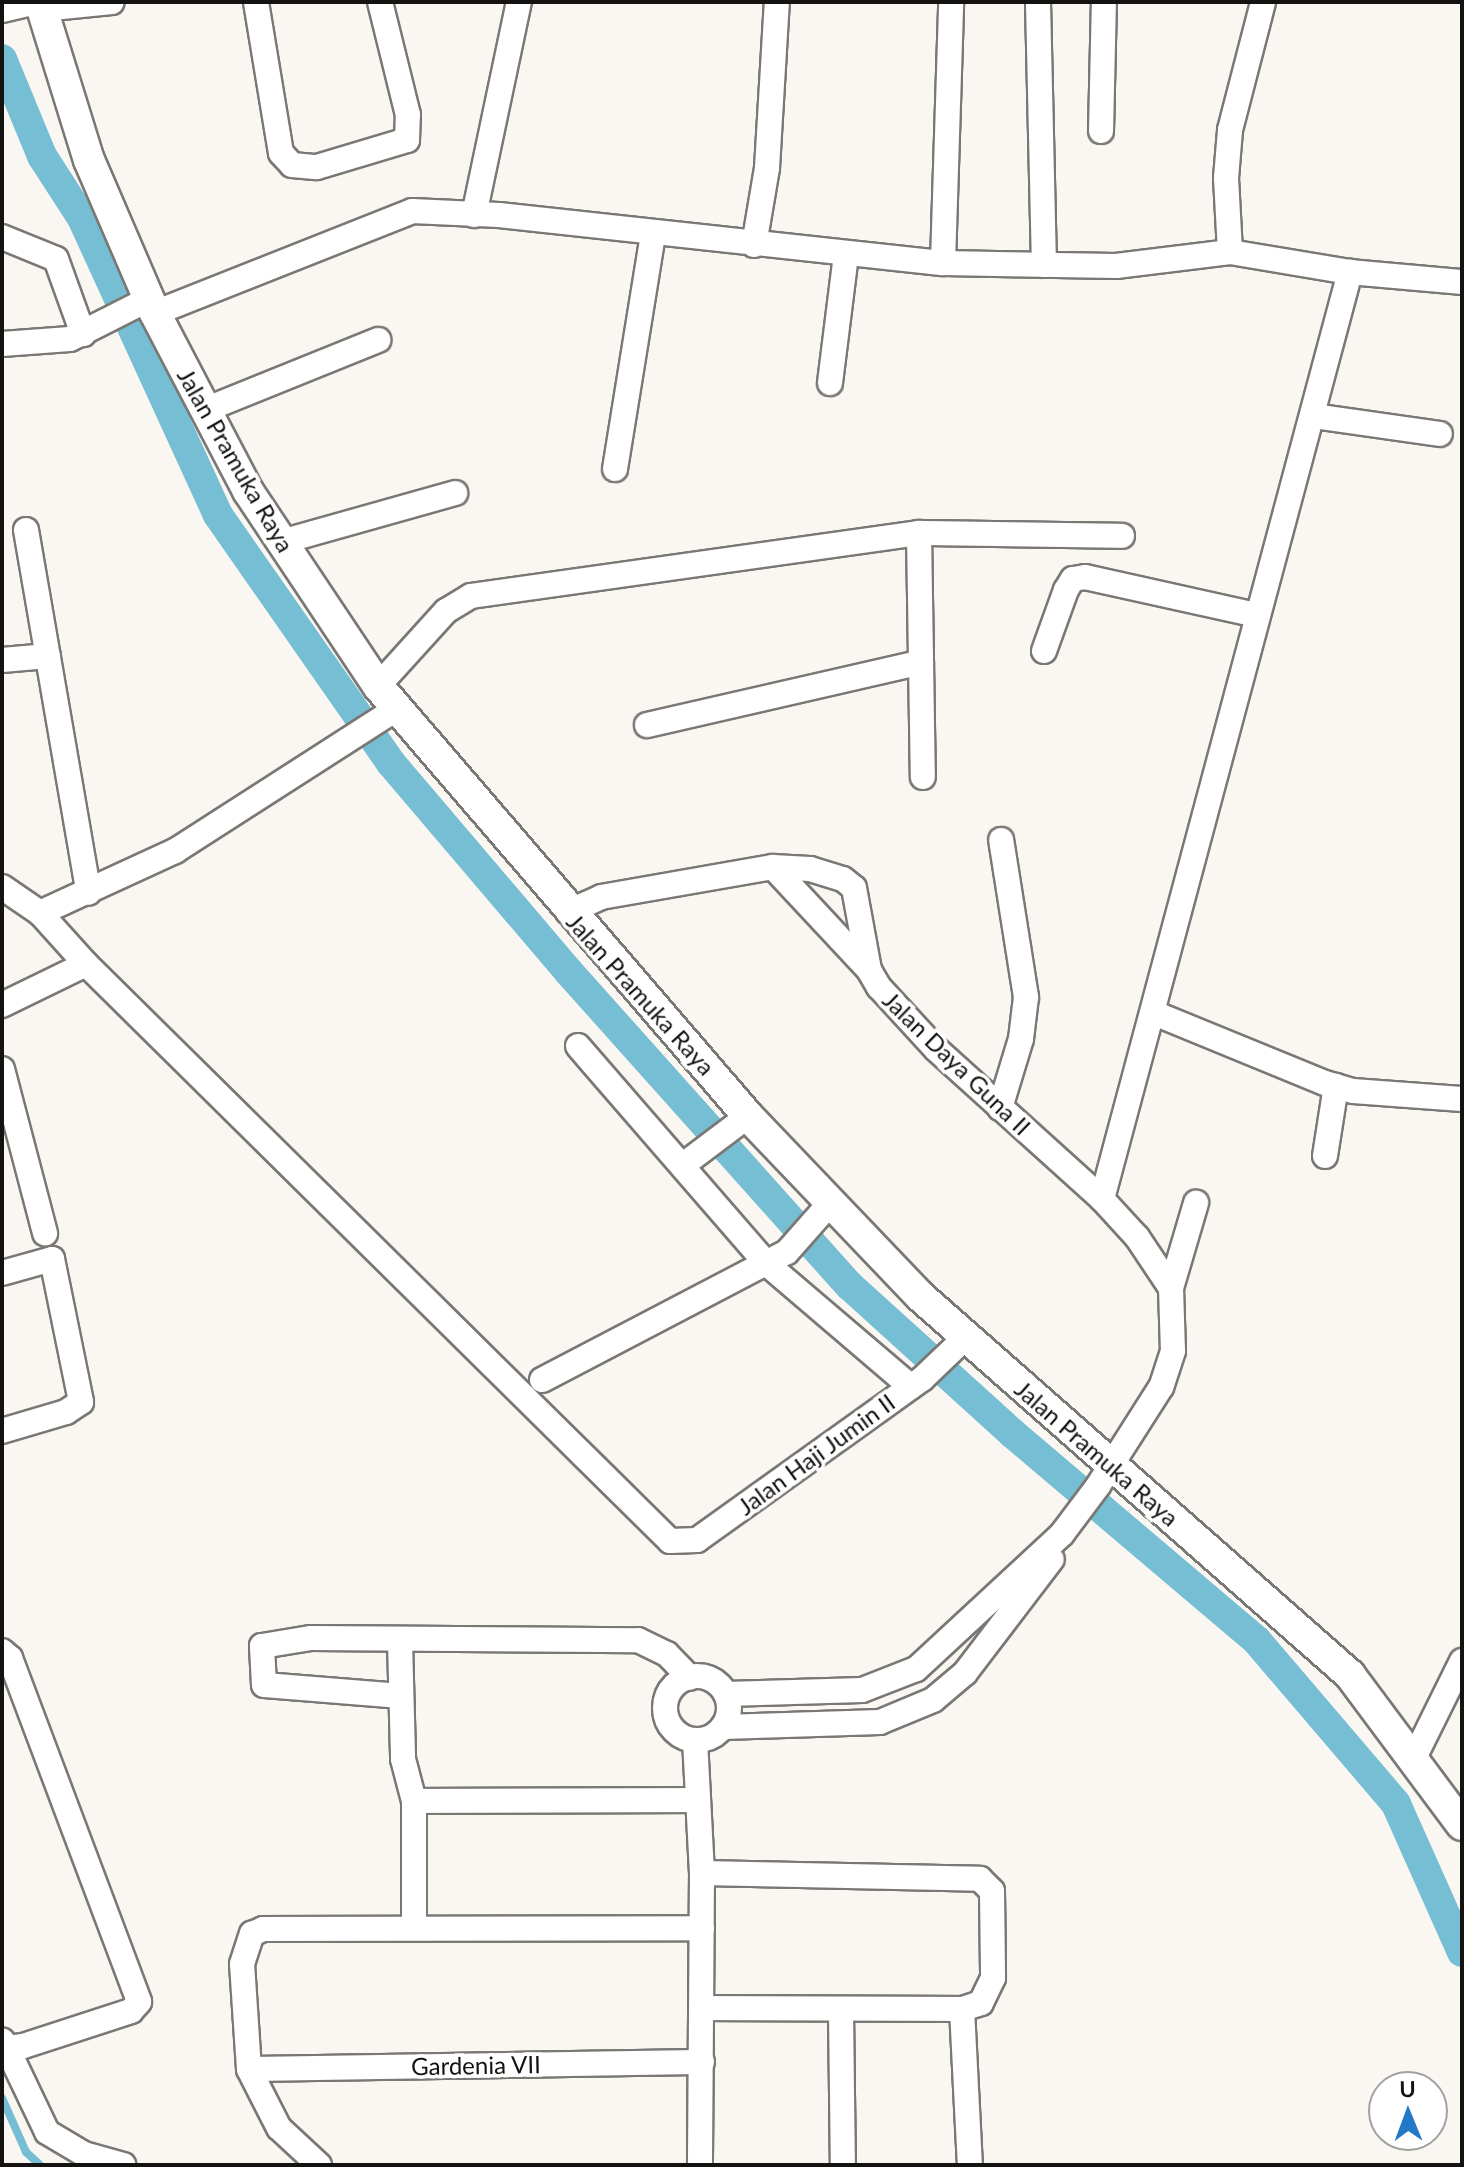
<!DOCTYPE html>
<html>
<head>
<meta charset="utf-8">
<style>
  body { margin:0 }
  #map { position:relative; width:1464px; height:2167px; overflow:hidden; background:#faf7f3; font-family:Lato,sans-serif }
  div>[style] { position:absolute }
  .stream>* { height:8px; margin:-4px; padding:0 4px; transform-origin:4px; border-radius:4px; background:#76bed3 }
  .canal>* { height:30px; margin:-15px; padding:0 15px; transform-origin:15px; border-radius:15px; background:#76bed3 }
  .roads { filter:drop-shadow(2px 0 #7a7874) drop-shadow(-2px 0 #7a7874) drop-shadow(0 2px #7a7874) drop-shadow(0 -2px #7a7874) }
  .minor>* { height:24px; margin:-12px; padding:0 12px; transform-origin:12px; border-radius:12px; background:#fff }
  .minor>.ring { margin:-12px; padding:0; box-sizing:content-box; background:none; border:24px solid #fff; border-radius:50% }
  .tertiary>* { height:30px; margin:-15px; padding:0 15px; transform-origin:15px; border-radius:15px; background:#fff }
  span { translate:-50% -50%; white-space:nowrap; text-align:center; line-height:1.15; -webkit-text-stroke:7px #fff; paint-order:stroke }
  .street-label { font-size:24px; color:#141312 }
  .frame { position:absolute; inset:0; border:4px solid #141312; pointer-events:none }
  .north { position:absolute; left:1368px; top:2071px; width:80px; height:80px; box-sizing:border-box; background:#fff; border:2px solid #a1a1a0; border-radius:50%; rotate:359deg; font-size:22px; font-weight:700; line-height:32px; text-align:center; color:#141312 }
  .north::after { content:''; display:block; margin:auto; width:28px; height:36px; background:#2479c7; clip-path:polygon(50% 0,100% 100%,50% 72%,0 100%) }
</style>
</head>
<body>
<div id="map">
  <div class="stream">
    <div style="left:2px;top:2098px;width:59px;rotate:66deg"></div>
    <div style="left:26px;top:2152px;width:19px;rotate:43deg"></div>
  </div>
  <div class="canal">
    <div style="left:2px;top:59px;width:105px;rotate:67.6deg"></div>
    <div style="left:42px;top:156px;width:74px;rotate:57.2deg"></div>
    <div style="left:82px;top:218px;width:327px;rotate:65.4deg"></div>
    <div style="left:218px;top:515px;width:302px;rotate:55.1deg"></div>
    <div style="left:391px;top:763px;width:273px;rotate:49.6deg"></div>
    <div style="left:568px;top:971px;width:423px;rotate:48.2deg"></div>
    <div style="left:850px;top:1286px;width:219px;rotate:42.2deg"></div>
    <div style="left:1012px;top:1433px;width:321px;rotate:40.3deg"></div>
    <div style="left:1257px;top:1641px;width:214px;rotate:49.5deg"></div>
    <div style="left:1396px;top:1804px;width:162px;rotate:66deg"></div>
  </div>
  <div class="roads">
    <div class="minor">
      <div style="left:256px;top:2px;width:153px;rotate:80.6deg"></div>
      <div style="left:281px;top:153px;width:16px;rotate:47deg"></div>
      <div style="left:292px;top:165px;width:25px;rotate:5deg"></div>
      <div style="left:317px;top:167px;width:94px;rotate:-16.7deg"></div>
      <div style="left:407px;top:140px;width:25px;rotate:-88deg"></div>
      <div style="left:408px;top:115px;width:116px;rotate:-103.9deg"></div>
      <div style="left:1038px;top:2px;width:263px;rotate:88.7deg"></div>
      <div style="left:42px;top:9px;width:70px;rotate:-5.7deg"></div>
      <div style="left:2px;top:10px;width:36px;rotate:-13deg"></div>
      <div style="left:1101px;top:131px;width:129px;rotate:-88.7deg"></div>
      <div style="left:474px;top:215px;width:218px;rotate:-78.1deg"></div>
      <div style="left:2px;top:237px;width:58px;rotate:22.2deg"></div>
      <div style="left:56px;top:259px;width:80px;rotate:70.2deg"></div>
      <div style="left:754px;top:245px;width:78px;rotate:-80.4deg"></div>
      <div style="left:767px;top:168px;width:166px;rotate:-86.6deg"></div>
      <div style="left:1230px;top:252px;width:74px;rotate:-93.1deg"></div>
      <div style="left:1226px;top:178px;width:48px;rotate:-85.2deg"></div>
      <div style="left:1230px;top:130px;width:132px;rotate:-75.5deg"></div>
      <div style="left:943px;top:263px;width:261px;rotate:-88.2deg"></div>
      <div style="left:155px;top:313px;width:277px;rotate:-21.6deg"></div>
      <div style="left:412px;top:211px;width:87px;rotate:2.6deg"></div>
      <div style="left:499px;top:215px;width:447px;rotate:6.2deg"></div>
      <div style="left:943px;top:263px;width:173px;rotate:1deg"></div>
      <div style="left:1116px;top:266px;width:115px;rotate:-7deg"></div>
      <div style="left:1230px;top:252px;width:122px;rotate:9.5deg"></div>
      <div style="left:1350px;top:272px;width:112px;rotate:5.1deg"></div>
      <div style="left:2px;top:344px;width:68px;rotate:-4.2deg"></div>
      <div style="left:70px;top:339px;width:89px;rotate:-26.9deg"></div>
      <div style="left:830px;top:383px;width:129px;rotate:-82.9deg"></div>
      <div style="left:205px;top:410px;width:187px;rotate:-22deg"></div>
      <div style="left:1314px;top:416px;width:127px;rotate:8.1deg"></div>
      <div style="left:615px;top:469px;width:238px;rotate:-80.8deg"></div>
      <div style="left:26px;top:530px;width:368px;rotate:80.2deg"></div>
      <div style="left:919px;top:533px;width:244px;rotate:89.1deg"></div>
      <div style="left:281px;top:542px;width:181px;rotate:-15.7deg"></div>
      <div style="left:1044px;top:651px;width:65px;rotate:-70.2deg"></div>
      <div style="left:1066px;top:590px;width:13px;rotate:-58deg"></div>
      <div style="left:1073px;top:579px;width:12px;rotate:-9deg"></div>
      <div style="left:1085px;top:577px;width:175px;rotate:12.5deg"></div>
      <div style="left:2px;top:660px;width:46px;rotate:-5deg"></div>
      <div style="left:378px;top:686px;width:101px;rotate:-47.8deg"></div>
      <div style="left:446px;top:611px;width:29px;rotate:-31deg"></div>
      <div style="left:471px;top:596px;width:452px;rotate:-8deg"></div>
      <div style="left:919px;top:533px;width:203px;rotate:0.8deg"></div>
      <div style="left:647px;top:725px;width:281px;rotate:-12.9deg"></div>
      <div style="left:773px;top:867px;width:141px;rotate:47deg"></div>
      <div style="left:2px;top:887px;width:46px;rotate:34.4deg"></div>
      <div style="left:40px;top:913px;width:69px;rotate:48deg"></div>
      <div style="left:86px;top:964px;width:821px;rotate:44.65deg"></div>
      <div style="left:670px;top:1541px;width:27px;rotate:-2deg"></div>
      <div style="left:697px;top:1540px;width:277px;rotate:-35.6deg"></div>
      <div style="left:922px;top:1379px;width:61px;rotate:-43.7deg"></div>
      <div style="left:568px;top:912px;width:36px;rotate:-24deg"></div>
      <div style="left:601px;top:897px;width:175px;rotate:-9.9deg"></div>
      <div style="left:773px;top:867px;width:37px;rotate:3deg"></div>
      <div style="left:810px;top:869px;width:34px;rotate:17deg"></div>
      <div style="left:843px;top:879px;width:14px;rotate:39deg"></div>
      <div style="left:854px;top:888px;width:83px;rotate:79.6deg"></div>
      <div style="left:869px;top:970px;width:20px;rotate:60deg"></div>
      <div style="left:879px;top:987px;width:84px;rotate:47.4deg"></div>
      <div style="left:936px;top:1049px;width:224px;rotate:42.1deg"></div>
      <div style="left:1102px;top:1199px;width:52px;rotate:47.4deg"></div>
      <div style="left:1137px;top:1237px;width:61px;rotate:56.3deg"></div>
      <div style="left:1171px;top:1288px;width:63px;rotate:88.2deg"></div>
      <div style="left:1173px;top:1351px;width:38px;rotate:108deg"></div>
      <div style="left:1161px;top:1387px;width:117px;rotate:122.5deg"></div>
      <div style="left:1098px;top:1486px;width:60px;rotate:126.9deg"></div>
      <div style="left:1062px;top:1534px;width:199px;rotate:137.2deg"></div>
      <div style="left:916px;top:1669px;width:58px;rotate:158.7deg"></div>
      <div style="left:862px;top:1690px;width:136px;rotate:178.3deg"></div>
      <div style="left:40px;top:913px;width:149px;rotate:-24.7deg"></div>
      <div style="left:175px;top:851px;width:263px;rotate:-32.7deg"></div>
      <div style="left:2px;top:1005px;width:93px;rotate:-26deg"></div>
      <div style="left:1154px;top:1013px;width:185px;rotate:22.3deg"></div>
      <div style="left:1325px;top:1083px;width:29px;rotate:16deg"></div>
      <div style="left:1353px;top:1091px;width:109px;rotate:4.2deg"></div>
      <div style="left:578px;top:1046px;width:289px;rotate:49.1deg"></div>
      <div style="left:767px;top:1264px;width:189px;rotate:40.5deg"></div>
      <div style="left:2px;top:1069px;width:170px;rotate:75.3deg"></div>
      <div style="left:1000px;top:1108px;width:72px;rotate:-73.1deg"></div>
      <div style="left:1021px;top:1039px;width:42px;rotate:-83.2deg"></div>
      <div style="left:1026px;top:997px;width:159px;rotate:-99deg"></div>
      <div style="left:1325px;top:1156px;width:71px;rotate:-81.1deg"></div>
      <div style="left:683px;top:1165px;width:81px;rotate:-37deg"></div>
      <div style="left:1102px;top:1199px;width:960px;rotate:-75.02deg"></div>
      <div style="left:2px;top:1273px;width:52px;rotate:-15.6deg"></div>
      <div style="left:52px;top:1259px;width:146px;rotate:78.5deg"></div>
      <div style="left:81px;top:1402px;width:18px;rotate:146deg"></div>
      <div style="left:66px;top:1412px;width:67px;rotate:163.5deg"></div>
      <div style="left:1171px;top:1288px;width:89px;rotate:-73.6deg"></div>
      <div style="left:542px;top:1380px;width:276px;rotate:-27.6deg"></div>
      <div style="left:787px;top:1252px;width:68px;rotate:-48.6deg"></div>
      <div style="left:400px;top:1641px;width:118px;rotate:88.5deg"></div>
      <div style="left:403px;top:1759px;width:43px;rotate:75.3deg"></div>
      <div style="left:414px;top:1801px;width:282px;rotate:-0.2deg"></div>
      <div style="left:2px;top:1651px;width:11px;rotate:41deg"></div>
      <div style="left:10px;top:1658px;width:367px;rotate:69.4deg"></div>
      <div style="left:139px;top:2002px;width:12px;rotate:132deg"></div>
      <div style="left:131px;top:2011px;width:114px;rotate:162deg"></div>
      <div style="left:23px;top:2046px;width:16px;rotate:173deg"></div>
      <div style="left:7px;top:2048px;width:9px;rotate:-122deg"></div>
      <div class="ring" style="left:665px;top:1676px;width:40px;height:40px"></div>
      <div style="left:401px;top:1696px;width:137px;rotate:-175.4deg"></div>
      <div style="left:264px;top:1685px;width:39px;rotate:-93deg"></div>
      <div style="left:262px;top:1646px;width:50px;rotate:-9.3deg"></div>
      <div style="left:311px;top:1638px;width:327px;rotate:0.4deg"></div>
      <div style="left:638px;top:1640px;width:32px;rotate:26deg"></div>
      <div style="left:667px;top:1654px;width:33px;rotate:46deg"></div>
      <div style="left:723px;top:1727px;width:157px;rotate:-1.8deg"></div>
      <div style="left:880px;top:1722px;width:57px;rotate:-22.5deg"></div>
      <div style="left:933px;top:1700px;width:42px;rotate:-40.2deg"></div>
      <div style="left:965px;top:1673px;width:143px;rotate:-52.7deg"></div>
      <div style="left:695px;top:1740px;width:133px;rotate:87deg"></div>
      <div style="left:702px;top:1873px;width:292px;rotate:90.4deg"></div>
      <div style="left:1415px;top:1756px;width:106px;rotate:-63.7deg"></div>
      <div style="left:414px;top:1801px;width:127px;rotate:90deg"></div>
      <div style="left:702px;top:1873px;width:278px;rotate:1.2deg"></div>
      <div style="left:980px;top:1879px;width:17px;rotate:45deg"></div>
      <div style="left:992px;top:1891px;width:87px;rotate:89.3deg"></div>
      <div style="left:993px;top:1978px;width:28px;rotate:116deg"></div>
      <div style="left:981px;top:2003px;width:20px;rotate:162deg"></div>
      <div style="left:962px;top:2009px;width:258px;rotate:-179.8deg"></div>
      <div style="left:962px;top:2009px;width:156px;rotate:87.1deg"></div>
      <div style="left:841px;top:2011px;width:154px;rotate:89.3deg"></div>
      <div style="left:7px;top:2048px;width:93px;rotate:64.5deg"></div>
      <div style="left:47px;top:2132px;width:43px;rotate:30.7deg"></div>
      <div style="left:84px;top:2154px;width:41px;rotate:15.8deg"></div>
      <div style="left:249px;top:2069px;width:453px;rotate:-0.9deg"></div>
      <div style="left:319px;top:2165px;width:54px;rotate:-137.2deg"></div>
      <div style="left:279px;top:2128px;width:66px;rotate:-117deg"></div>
      <div style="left:249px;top:2069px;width:105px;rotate:-93.8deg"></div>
      <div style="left:242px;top:1964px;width:32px;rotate:-72deg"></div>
      <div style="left:252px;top:1934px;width:12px;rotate:-24deg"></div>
      <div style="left:263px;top:1929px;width:439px;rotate:-0.1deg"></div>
    </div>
    <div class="tertiary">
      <div style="left:40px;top:2px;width:165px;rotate:72.8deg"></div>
      <div style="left:89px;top:160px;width:167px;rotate:66.7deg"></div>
      <div style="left:155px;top:313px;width:201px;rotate:62.4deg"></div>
      <div style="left:248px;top:491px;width:234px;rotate:56.3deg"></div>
      <div style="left:378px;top:686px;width:567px;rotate:49.29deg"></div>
      <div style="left:748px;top:1116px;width:250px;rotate:46.3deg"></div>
      <div style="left:921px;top:1297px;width:572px;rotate:41.38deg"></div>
      <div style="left:1350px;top:1675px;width:187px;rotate:53.3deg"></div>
    </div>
  </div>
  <div class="street-label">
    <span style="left:236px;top:460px;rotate:60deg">Jalan Pramuka Raya</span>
    <span style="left:641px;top:994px;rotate:48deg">Jalan Pramuka Raya</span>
    <span style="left:957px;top:1063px;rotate:44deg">Jalan Daya Guna II</span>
    <span style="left:1097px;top:1453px;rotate:41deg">Jalan Pramuka Raya</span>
    <span style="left:816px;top:1454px;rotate:-36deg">Jalan Haji Jumin II</span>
    <span style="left:476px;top:2065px;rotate:-1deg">Gardenia VII</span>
  </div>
  <div class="frame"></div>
  <div class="north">U</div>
</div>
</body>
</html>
